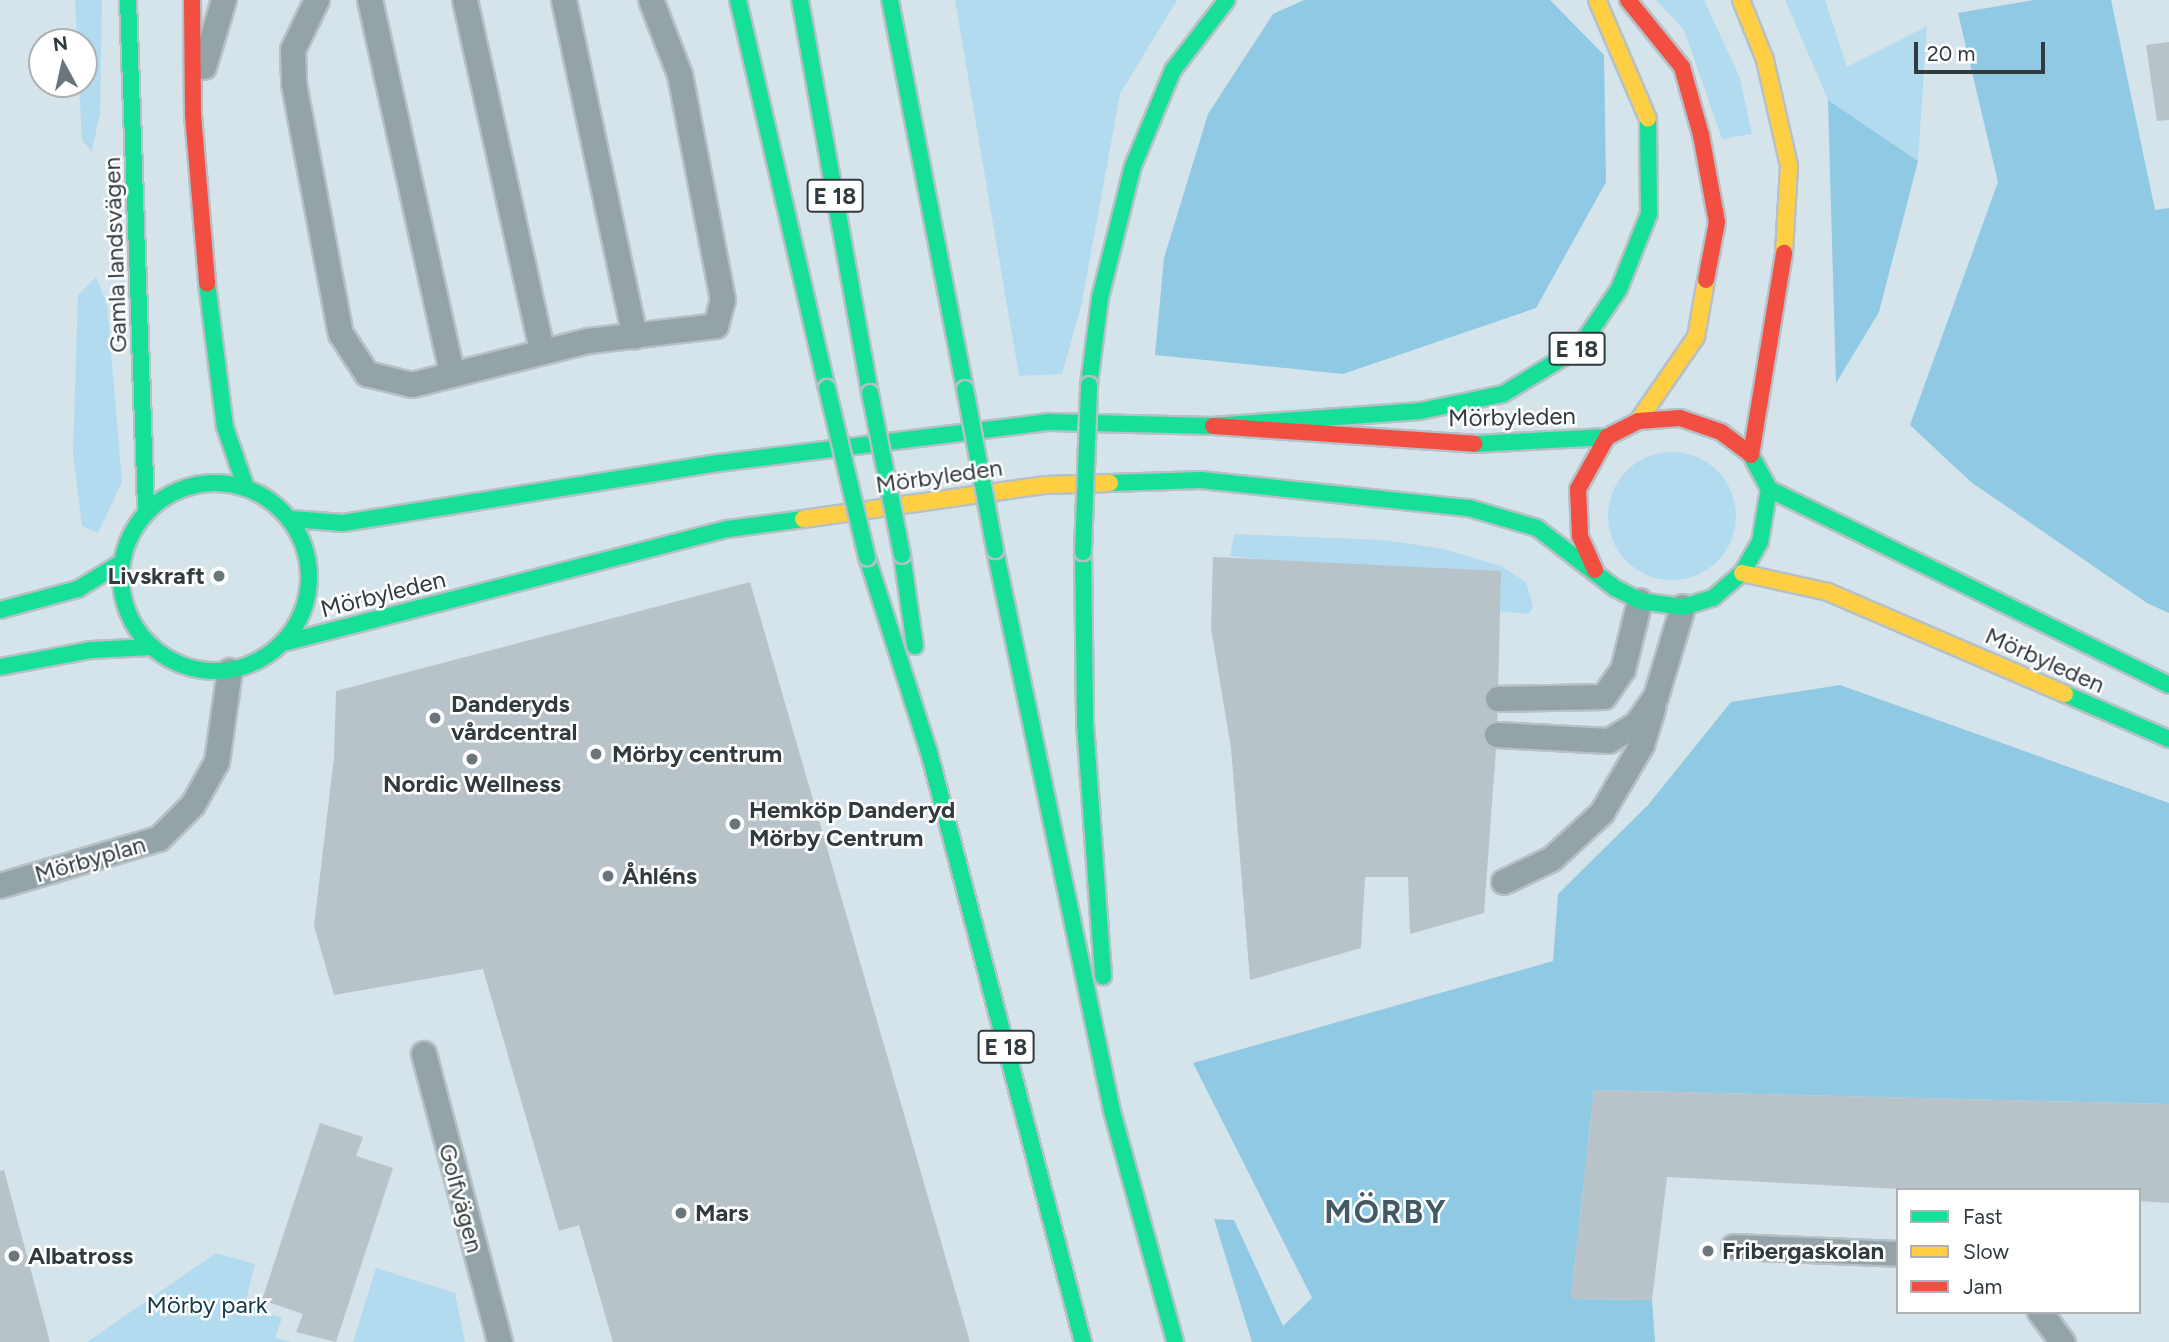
<!DOCTYPE html>
<html>
<head>
<meta charset="utf-8">
<style>
  body { margin:0 }
  #map { position:relative; width:2169px; height:1342px; overflow:hidden; background:#d5e3eb; font-family:Figtree,sans-serif }
  div>[style] { position:absolute }
  .green>* { inset:0; background:#b3dbf0 }
  .round { border-radius:50% }
  .forest>* { inset:0; background:#8fc9e4 }
  .building>* { inset:0; background:#b8c2c9 }
  .roads { filter:drop-shadow(2px 0 #b6c1c7) drop-shadow(-2px 0 #b6c1c7) drop-shadow(0 2px #b6c1c7) drop-shadow(0 -2px #b6c1c7) }
  .lane>* { height:24px; margin:-12px; padding:0 12px; transform-origin:12px; border-radius:12px; background:#94a3a7 }
  .fast>* { height:16px; margin:-8px; padding:0 8px; transform-origin:8px; border-radius:8px; background:#16e098 }
  .fast>.ring { margin:-8px; padding:0; box-sizing:content-box; background:none; border:16px solid #16e098; border-radius:50% }
  .slow>* { height:16px; margin:-8px; padding:0 8px; transform-origin:8px; border-radius:8px; background:#ffcf43 }
  .jam>* { height:16px; margin:-8px; padding:0 8px; transform-origin:8px; border-radius:8px; background:#f24e42 }
  .bridges { filter:drop-shadow(2px 0 #b6c1c7) drop-shadow(-2px 0 #b6c1c7) drop-shadow(0 2px #b6c1c7) drop-shadow(0 -2px #b6c1c7) }
  .fast-bridge>* { height:16px; margin:-8px; padding:0 8px; transform-origin:8px; border-radius:8px; background:#16e098 }
  .dots>* { width:19px; height:19px; translate:-50% -50%; box-sizing:border-box; border:4px solid #fff; border-radius:50% }
  span { translate:-50% -50%; white-space:nowrap; text-align:center; line-height:1.15; -webkit-text-stroke:5px #fff; paint-order:stroke }
  .shield-label span { padding:2px 5px; background:#fff; border:2px solid; border-radius:5px; -webkit-text-stroke-width:0 }
  .shield-label { font-size:23px; color:#303b40; font-weight:700 }
  .street-label { font-size:24px; color:#303b40 }
  .poi-label { font-size:24px; color:#303b40; font-weight:700 }
  .right { translate:-100% -50%; text-align:right }
  .left { translate:0 -50%; text-align:left }
  .park-label { font-size:24px; color:#113b4d }
  .district-label { font-size:32px; color:#425a66; font-weight:700; letter-spacing:2px }
  .legend { position:absolute; left:1896px; top:1188px; width:245px; height:126px; box-sizing:border-box; background:#fff; border:2px solid #acb1b3; margin:0; padding:9px 12px; list-style:none; font-size:21px; color:#303b40 }
  .legend li { display:flex; align-items:center; gap:14px; height:35px }
  .legend b { width:35px; border:2px solid #acb1b3 }
  .north { position:absolute; left:28px; top:28px; width:70px; height:70px; box-sizing:border-box; background:#fff; border:2px solid #acb1b3; border-radius:50%; rotate:352deg; font-size:19px; font-weight:700; line-height:28px; text-align:center; color:#303b40 }
  .north::after { content:''; display:block; margin:auto; width:24px; height:32px; background:#6a767c; clip-path:polygon(50% 0,100% 100%,50% 72%,0 100%) }
  .scale { position:absolute; left:1914px; top:42px; width:131px; height:32px; box-sizing:border-box; border:4px solid #303b40; border-top:0; padding-left:9px; font-size:21px; line-height:24px; white-space:nowrap; color:#303b40; -webkit-text-stroke:5px #fff; paint-order:stroke }
</style>
</head>
<body>
<div id="map">
  <div class="green">
    <div style="clip-path:polygon(75px 0,102px 0,100px 113px,92px 151px,82px 141px,79px 84px,84px 84px,84px 42px,77px 42px)"></div>
    <div style="clip-path:polygon(955px 0,1177px 0,1120px 94px,1081px 307px,1062px 374px,1019px 376px)"></div>
    <div style="clip-path:polygon(1656px 0,1704px 0,1740px 78px,1752px 134px,1722px 139px,1684px 30px)"></div>
    <div style="clip-path:polygon(1785px 0,1825px 0,1847px 67px,1927px 26px,1918px 161px,1828px 100px)"></div>
    <div style="clip-path:polygon(96px 277px,107px 303px,122px 482px,98px 533px,82px 526px,73px 453px,78px 295px)"></div>
    <div class="round" style="left:1608px;top:452px;width:128px;height:128px"></div>
    <div style="clip-path:polygon(1234px 534px,1384px 540px,1444px 549px,1501px 566px,1526px 582px,1533px 606px,1529px 614px,1499px 611px,1403px 574px,1230px 556px)"></div>
    <div style="clip-path:polygon(216px 1253px,255px 1264px,245px 1304px,282px 1318px,275px 1338px,292px 1342px,87px 1342px)"></div>
    <div style="clip-path:polygon(376px 1268px,455px 1293px,465px 1342px,353px 1342px)"></div>
  </div>
  <div class="forest">
    <div style="clip-path:polygon(1304px 0,1550px 0,1604px 55px,1606px 182px,1536px 308px,1343px 374px,1155px 355px,1164px 258px,1208px 114px,1273px 14px)"></div>
    <div style="clip-path:polygon(2034px 0,2111px 0,2155px 210px,2169px 208px,2169px 613px,2147px 603px,1971px 482px,1910px 425px,1998px 182px,1958px 13px)"></div>
    <div style="clip-path:polygon(1828px 100px,1918px 161px,1879px 312px,1836px 383px)"></div>
    <div style="clip-path:polygon(1840px 685px,2169px 803px,2169px 1104px,1594px 1090px,1571px 1299px,1652px 1300px,1655px 1342px,1252px 1342px,1214px 1219px,1234px 1220px,1283px 1326px,1312px 1298px,1193px 1063px,1553px 961px,1558px 894px,1648px 805px,1731px 702px)"></div>
  </div>
  <div class="building">
    <div style="clip-path:polygon(2169px 42px,2169px 120px,2157px 121px,2146px 45px)"></div>
    <div style="clip-path:polygon(1213px 557px,1501px 571px,1497px 735px,1484px 913px,1410px 934px,1408px 877px,1365px 877px,1361px 948px,1250px 980px,1231px 748px,1211px 628px)"></div>
    <div style="clip-path:polygon(750px 582px,970px 1342px,613px 1342px,579px 1225px,559px 1231px,483px 969px,334px 995px,314px 926px,334px 757px,336px 691px)"></div>
    <div style="clip-path:polygon(1594px 1090px,2169px 1104px,2169px 1203px,2139px 1201px,2139px 1190px,1920px 1190px,1667px 1177px,1652px 1300px,1571px 1299px)"></div>
    <div style="clip-path:polygon(320px 1123px,363px 1137px,356px 1156px,393px 1168px,336px 1342px,296px 1332px,303px 1314px,262px 1300px)"></div>
    <div style="clip-path:polygon(4px 1170px,50px 1342px,0 1342px,0 1171px)"></div>
  </div>
  <div class="roads">
    <div class="lane">
      <div style="left:317px;top:0;width:55px;rotate:115.6deg"></div>
      <div style="left:293px;top:50px;width:34px;rotate:88deg"></div>
      <div style="left:294px;top:84px;width:254px;rotate:79.4deg"></div>
      <div style="left:341px;top:334px;width:48px;rotate:57deg"></div>
      <div style="left:367px;top:374px;width:46px;rotate:13.7deg"></div>
      <div style="left:412px;top:385px;width:182px;rotate:-14deg"></div>
      <div style="left:589px;top:341px;width:128px;rotate:-6.7deg"></div>
      <div style="left:716px;top:326px;width:27px;rotate:-75deg"></div>
      <div style="left:723px;top:300px;width:229px;rotate:-100.8deg"></div>
      <div style="left:680px;top:75px;width:80px;rotate:-111.1deg"></div>
      <div style="left:370px;top:0;width:382px;rotate:77.6deg"></div>
      <div style="left:465px;top:0;width:358px;rotate:77.6deg"></div>
      <div style="left:564px;top:0;width:344px;rotate:78.1deg"></div>
      <div style="left:204px;top:67px;width:70px;rotate:-73.4deg"></div>
      <div style="left:1498px;top:699px;width:106px;rotate:-1.1deg"></div>
      <div style="left:1604px;top:697px;width:33px;rotate:-55deg"></div>
      <div style="left:1623px;top:670px;width:71px;rotate:-76.2deg"></div>
      <div style="left:1497px;top:735px;width:112px;rotate:3.1deg"></div>
      <div style="left:1609px;top:741px;width:33px;rotate:-31deg"></div>
      <div style="left:1637px;top:724px;width:33px;rotate:-55deg"></div>
      <div style="left:1656px;top:697px;width:94px;rotate:-73.3deg"></div>
      <div style="left:1504px;top:882px;width:53px;rotate:-25.6deg"></div>
      <div style="left:1552px;top:859px;width:68px;rotate:-42.6deg"></div>
      <div style="left:1602px;top:813px;width:79px;rotate:-59.5deg"></div>
      <div style="left:1642px;top:745px;width:39px;rotate:-73deg"></div>
      <div style="left:0;top:886px;width:166px;rotate:-16.5deg"></div>
      <div style="left:159px;top:839px;width:48px;rotate:-45deg"></div>
      <div style="left:193px;top:805px;width:49px;rotate:-60.8deg"></div>
      <div style="left:217px;top:762px;width:92px;rotate:-81.9deg"></div>
      <div style="left:424px;top:1054px;width:298px;rotate:75.2deg"></div>
      <div style="left:1734px;top:1247px;width:164px;rotate:2.4deg"></div>
      <div style="left:2040px;top:1312px;width:38px;rotate:53deg"></div>
    </div>
    <div class="fast">
      <div style="left:128px;top:0;width:508px;rotate:87.97deg"></div>
      <div style="left:738px;top:0;width:398px;rotate:77.1deg"></div>
      <div style="left:800px;top:0;width:399px;rotate:79.9deg"></div>
      <div style="left:890px;top:0;width:396px;rotate:79.1deg"></div>
      <div style="left:207px;top:283px;width:145px;rotate:82.9deg"></div>
      <div style="left:225px;top:427px;width:61px;rotate:71deg"></div>
      <div style="left:1089px;top:385px;width:88px;rotate:-82.8deg"></div>
      <div style="left:1100px;top:298px;width:136px;rotate:-76deg"></div>
      <div style="left:1133px;top:166px;width:104px;rotate:-67.4deg"></div>
      <div style="left:1173px;top:70px;width:88px;rotate:-52.4deg"></div>
      <div style="left:1212px;top:426px;width:209px;rotate:-4.1deg"></div>
      <div style="left:1420px;top:411px;width:85px;rotate:-11.6deg"></div>
      <div style="left:1503px;top:394px;width:89px;rotate:-31.2deg"></div>
      <div style="left:1579px;top:348px;width:71px;rotate:-55.9deg"></div>
      <div style="left:1619px;top:289px;width:81px;rotate:-68.2deg"></div>
      <div style="left:1649px;top:214px;width:95px;rotate:-90.6deg"></div>
      <div style="left:1474px;top:444px;width:133px;rotate:-3deg"></div>
      <div class="ring" style="left:121px;top:483px;width:172px;height:172px"></div>
      <div style="left:1110px;top:483px;width:91px;rotate:-1.9deg"></div>
      <div style="left:1201px;top:480px;width:269px;rotate:6deg"></div>
      <div style="left:1469px;top:508px;width:71px;rotate:16.4deg"></div>
      <div style="left:1537px;top:528px;width:98px;rotate:37.6deg"></div>
      <div style="left:1615px;top:588px;width:28px;rotate:27deg"></div>
      <div style="left:1640px;top:601px;width:43px;rotate:7.9deg"></div>
      <div style="left:1683px;top:607px;width:31px;rotate:-17deg"></div>
      <div style="left:1713px;top:598px;width:38px;rotate:-41deg"></div>
      <div style="left:1742px;top:573px;width:36px;rotate:-60deg"></div>
      <div style="left:1760px;top:542px;width:54px;rotate:-80.4deg"></div>
      <div style="left:1769px;top:489px;width:40px;rotate:-118deg"></div>
      <div style="left:1769px;top:489px;width:445px;rotate:26.1deg"></div>
      <div style="left:292px;top:519px;width:51px;rotate:4.5deg"></div>
      <div style="left:343px;top:523px;width:381px;rotate:-9.1deg"></div>
      <div style="left:719px;top:463px;width:333px;rotate:-7.1deg"></div>
      <div style="left:1049px;top:422px;width:164px;rotate:1.4deg"></div>
      <div style="left:995px;top:550px;width:573px;rotate:78.22deg"></div>
      <div style="left:1112px;top:1111px;width:239px;rotate:74.7deg"></div>
      <div style="left:1083px;top:552px;width:171px;rotate:89.3deg"></div>
      <div style="left:1085px;top:723px;width:254px;rotate:85.9deg"></div>
      <div style="left:902px;top:555px;width:92px;rotate:81.9deg"></div>
      <div style="left:867px;top:557px;width:205px;rotate:72.4deg"></div>
      <div style="left:929px;top:752px;width:610px;rotate:75.37deg"></div>
      <div style="left:0;top:610px;width:81px;rotate:-15.1deg"></div>
      <div style="left:78px;top:589px;width:48px;rotate:-31.4deg"></div>
      <div style="left:287px;top:642px;width:455px;rotate:-14.4deg"></div>
      <div style="left:728px;top:529px;width:76px;rotate:-7.6deg"></div>
      <div style="left:0;top:667px;width:93px;rotate:-10.6deg"></div>
      <div style="left:91px;top:650px;width:61px;rotate:-2.8deg"></div>
      <div style="left:2065px;top:694px;width:113px;rotate:23.4deg"></div>
    </div>
    <div class="slow">
      <div style="left:1597px;top:0;width:129px;rotate:66.8deg"></div>
      <div style="left:1741px;top:0;width:65px;rotate:68.2deg"></div>
      <div style="left:1765px;top:60px;width:109px;rotate:77.2deg"></div>
      <div style="left:1789px;top:166px;width:87px;rotate:93.3deg"></div>
      <div style="left:1638px;top:421px;width:102px;rotate:-55.4deg"></div>
      <div style="left:1696px;top:337px;width:58px;rotate:-80deg"></div>
      <div style="left:803px;top:519px;width:245px;rotate:-8deg"></div>
      <div style="left:1046px;top:485px;width:64px;rotate:-1.8deg"></div>
      <div style="left:1742px;top:573px;width:88px;rotate:12.5deg"></div>
      <div style="left:1828px;top:592px;width:258px;rotate:23.3deg"></div>
    </div>
    <div class="jam">
      <div style="left:192px;top:0;width:115px;rotate:89.5deg"></div>
      <div style="left:193px;top:115px;width:169px;rotate:85.2deg"></div>
      <div style="left:1628px;top:0;width:86px;rotate:51.1deg"></div>
      <div style="left:1682px;top:67px;width:71px;rotate:74.4deg"></div>
      <div style="left:1701px;top:135px;width:88px;rotate:79.6deg"></div>
      <div style="left:1717px;top:222px;width:59px;rotate:100.7deg"></div>
      <div style="left:1213px;top:426px;width:262px;rotate:3.9deg"></div>
      <div style="left:1751px;top:455px;width:205px;rotate:-80.7deg"></div>
      <div style="left:1595px;top:570px;width:37px;rotate:-114deg"></div>
      <div style="left:1580px;top:536px;width:47px;rotate:-92.4deg"></div>
      <div style="left:1578px;top:489px;width:60px;rotate:-60.9deg"></div>
      <div style="left:1607px;top:437px;width:35px;rotate:-27deg"></div>
      <div style="left:1638px;top:421px;width:42px;rotate:-4.1deg"></div>
      <div style="left:1680px;top:418px;width:43px;rotate:18.9deg"></div>
      <div style="left:1721px;top:432px;width:36px;rotate:37deg"></div>
    </div>
  </div>
  <div class="bridges">
    <div class="fast-bridge">
      <div style="left:827px;top:388px;width:174px;rotate:76.7deg"></div>
      <div style="left:965px;top:389px;width:164px;rotate:79.4deg"></div>
      <div style="left:870px;top:393px;width:165px;rotate:78.8deg"></div>
      <div style="left:1083px;top:552px;width:167px;rotate:-87.9deg"></div>
    </div>
  </div>
  <div class="dots">
    <div style="left:219px;top:576px;background:#6a767c"></div>
    <div style="left:435px;top:718px;background:#6a767c"></div>
    <div style="left:596px;top:754px;background:#6a767c"></div>
    <div style="left:472px;top:759px;background:#6a767c"></div>
    <div style="left:735px;top:824px;background:#6a767c"></div>
    <div style="left:608px;top:876px;background:#6a767c"></div>
    <div style="left:681px;top:1213px;background:#6a767c"></div>
    <div style="left:1708px;top:1251px;background:#6a767c"></div>
    <div style="left:14px;top:1256px;background:#6a767c"></div>
  </div>
  <div class="shield-label">
    <span style="left:835px;top:196px">E 18</span>
    <span style="left:1577px;top:349px">E 18</span>
    <span style="left:1006px;top:1047px">E 18</span>
  </div>
  <div class="street-label">
    <span style="left:115px;top:255px;rotate:-92deg">Gamla landsvägen</span>
    <span style="left:1512px;top:417px;rotate:-1deg">Mörbyleden</span>
    <span style="left:939px;top:476px;rotate:-8deg">Mörbyleden</span>
    <span style="left:383px;top:594px;rotate:-14deg">Mörbyleden</span>
    <span style="left:2045px;top:660px;rotate:24deg">Mörbyleden</span>
    <span style="left:90px;top:859px;rotate:-16deg">Mörbyplan</span>
    <span style="left:461px;top:1198px;rotate:75deg">Golfvägen</span>
  </div>
  <div class="poi-label">
    <span class="right" style="left:205px;top:576px">Livskraft</span>
    <span class="left" style="left:451px;top:718px">Danderyds<br>vårdcentral</span>
    <span class="left" style="left:612px;top:754px">Mörby centrum</span>
    <span style="left:472px;top:784px">Nordic Wellness</span>
    <span class="left" style="left:749px;top:824px">Hemköp Danderyd<br>Mörby Centrum</span>
    <span class="left" style="left:622px;top:876px">Åhléns</span>
    <span class="left" style="left:695px;top:1213px">Mars</span>
    <span class="left" style="left:1722px;top:1251px">Fribergaskolan</span>
    <span class="left" style="left:28px;top:1256px">Albatross</span>
  </div>
  <div class="park-label">
    <span style="left:207px;top:1305px">Mörby park</span>
  </div>
  <div class="district-label">
    <span style="left:1386px;top:1212px">MÖRBY</span>
  </div>
  <ul class="legend">
  <li><b style="height:9px;background:#16e098"></b>Fast</li>
  <li><b style="height:9px;background:#ffcf43"></b>Slow</li>
  <li><b style="height:9px;background:#f24e42"></b>Jam</li>
  </ul>
  <div class="north">N</div>
  <div class="scale">20 m</div>
</div>
</body>
</html>
